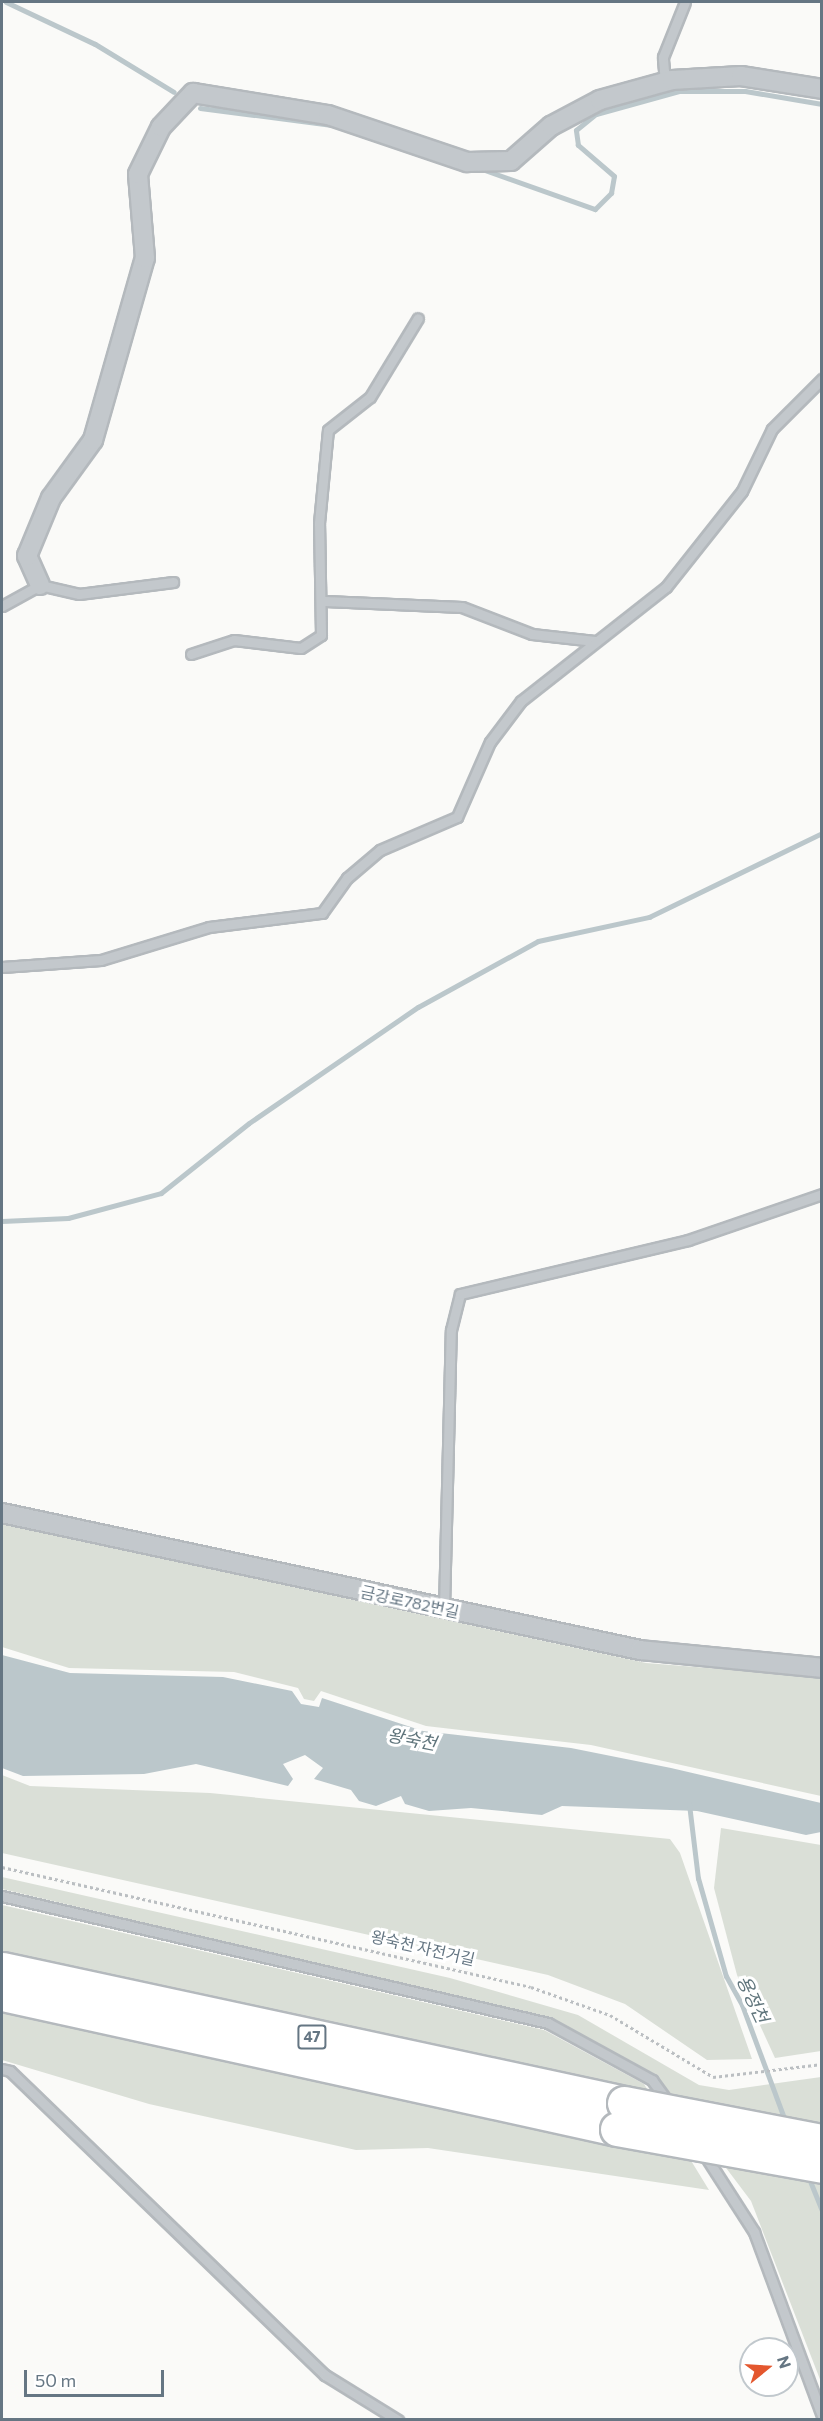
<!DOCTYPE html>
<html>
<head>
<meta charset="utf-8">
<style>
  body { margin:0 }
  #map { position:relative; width:823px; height:2421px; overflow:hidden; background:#fafaf8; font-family:Commissioner,"Noto Sans KR",sans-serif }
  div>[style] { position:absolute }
  .green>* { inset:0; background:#dadfd7 }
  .water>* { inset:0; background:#bbc7cb }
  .stream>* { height:5px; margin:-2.5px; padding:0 2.5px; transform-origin:2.5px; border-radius:2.5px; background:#bbc7cb }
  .path>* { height:3px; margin-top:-1.5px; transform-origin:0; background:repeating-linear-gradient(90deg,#bbbfc2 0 3px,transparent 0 6px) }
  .roads { filter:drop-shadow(2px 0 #b4b9bd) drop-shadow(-2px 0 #b4b9bd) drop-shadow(0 2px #b4b9bd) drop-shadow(0 -2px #b4b9bd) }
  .lane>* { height:9px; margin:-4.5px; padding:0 4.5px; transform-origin:4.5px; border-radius:4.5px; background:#c3c8cc }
  .street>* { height:18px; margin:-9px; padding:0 9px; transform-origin:9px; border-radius:9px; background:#c3c8cc }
  .highway>* { height:33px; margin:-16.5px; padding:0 16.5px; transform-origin:16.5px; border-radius:16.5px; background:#fff }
  .bridges { filter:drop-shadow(2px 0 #b4b9bd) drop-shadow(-2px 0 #b4b9bd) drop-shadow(0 2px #b4b9bd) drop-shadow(0 -2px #b4b9bd) }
  .highway-bridge>* { height:33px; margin:-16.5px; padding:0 16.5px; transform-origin:16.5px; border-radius:16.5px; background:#fff }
  span { translate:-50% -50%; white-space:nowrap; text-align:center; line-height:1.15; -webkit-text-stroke:6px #fff; paint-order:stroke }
  .shield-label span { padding:2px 4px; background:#fff; border:2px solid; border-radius:4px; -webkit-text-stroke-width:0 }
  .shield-label { font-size:15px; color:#657683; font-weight:700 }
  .street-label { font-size:16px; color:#657683 }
  .water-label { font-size:18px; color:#60757c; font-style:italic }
  .frame { position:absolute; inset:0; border:3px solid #657683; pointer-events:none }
  .north { position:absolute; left:739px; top:2337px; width:60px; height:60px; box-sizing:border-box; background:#fff; border:2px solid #c1c8cd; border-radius:50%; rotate:72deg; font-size:16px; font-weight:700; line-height:24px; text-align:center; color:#657683 }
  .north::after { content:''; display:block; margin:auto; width:21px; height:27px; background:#e4572e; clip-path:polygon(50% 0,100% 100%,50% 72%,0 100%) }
  .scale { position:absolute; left:24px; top:2370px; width:140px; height:27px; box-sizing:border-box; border:3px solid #657683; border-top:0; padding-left:8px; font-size:18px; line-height:21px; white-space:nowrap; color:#657683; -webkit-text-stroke:4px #fff; paint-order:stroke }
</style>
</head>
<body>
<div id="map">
  <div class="green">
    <div style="clip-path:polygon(2px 1524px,646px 1663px,821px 1677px,821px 1796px,591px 1745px,426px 1726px,321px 1691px,314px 1701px,304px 1699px,298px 1688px,234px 1672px,69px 1668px,2px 1647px)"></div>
    <div style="clip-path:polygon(2px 1775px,30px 1786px,210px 1793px,670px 1839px,680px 1853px,752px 2059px,707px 2060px,625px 2004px,548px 1975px,2px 1853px)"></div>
    <div style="clip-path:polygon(721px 1828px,821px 1845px,821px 2051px,775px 2058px,737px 1975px,714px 1888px)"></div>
    <div style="clip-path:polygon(2px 1877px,450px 1978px,578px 2015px,699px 2085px,729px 2090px,821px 2077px,821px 2382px,751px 2201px,656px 2075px,555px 2020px,2px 1889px)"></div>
    <div style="clip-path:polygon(2px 1905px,544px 2030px,644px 2084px,709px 2190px,428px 2148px,356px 2150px,149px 2104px,2px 2060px)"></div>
  </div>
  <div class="water">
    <div style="clip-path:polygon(2px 1655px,70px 1673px,223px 1677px,292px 1691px,301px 1704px,319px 1707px,322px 1698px,423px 1731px,571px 1748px,671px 1768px,821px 1803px,821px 1832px,806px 1835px,697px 1811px,562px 1806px,542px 1815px,471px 1808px,429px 1811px,405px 1804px,401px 1796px,376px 1806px,359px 1801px,351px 1790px,314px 1779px,323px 1768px,305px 1755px,283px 1764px,293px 1779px,288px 1786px,196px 1764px,144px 1774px,23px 1776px,2px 1768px)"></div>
  </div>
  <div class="stream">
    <div style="left:6px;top:2px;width:98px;rotate:25.3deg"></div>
    <div style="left:95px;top:44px;width:92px;rotate:31.3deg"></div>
    <div style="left:200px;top:108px;width:133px;rotate:7.3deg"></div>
    <div style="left:479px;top:168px;width:123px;rotate:19.5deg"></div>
    <div style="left:595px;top:209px;width:23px;rotate:-45deg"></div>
    <div style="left:611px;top:193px;width:17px;rotate:-80deg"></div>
    <div style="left:614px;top:176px;width:48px;rotate:-139.3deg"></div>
    <div style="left:578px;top:145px;width:15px;rotate:-98deg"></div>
    <div style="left:576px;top:130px;width:26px;rotate:-39deg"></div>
    <div style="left:596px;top:114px;width:86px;rotate:-15.5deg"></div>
    <div style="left:679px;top:91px;width:66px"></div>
    <div style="left:745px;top:91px;width:78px;rotate:9.6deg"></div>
    <div style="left:2px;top:1221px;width:66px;rotate:-2.6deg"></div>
    <div style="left:68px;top:1218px;width:96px;rotate:-15deg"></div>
    <div style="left:161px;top:1193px;width:112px;rotate:-38.5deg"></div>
    <div style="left:249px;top:1123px;width:205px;rotate:-34.5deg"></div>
    <div style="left:418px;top:1007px;width:137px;rotate:-28.8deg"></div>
    <div style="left:538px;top:941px;width:114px;rotate:-12.2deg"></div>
    <div style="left:649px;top:917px;width:192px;rotate:-25.9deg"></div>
    <div style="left:689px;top:1804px;width:75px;rotate:83.1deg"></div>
    <div style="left:698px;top:1878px;width:102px;rotate:74.1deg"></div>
    <div style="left:726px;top:1976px;width:33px;rotate:61deg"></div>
    <div style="left:742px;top:2005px;width:126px;rotate:69.6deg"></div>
    <div style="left:808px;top:2176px;width:38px;rotate:68deg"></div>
  </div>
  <div class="path">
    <div style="left:2px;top:1867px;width:542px;rotate:12.78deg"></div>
    <div style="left:531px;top:1987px;width:84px;rotate:19.5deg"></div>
    <div style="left:610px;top:2015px;width:120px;rotate:31deg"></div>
    <div style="left:713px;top:2077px;width:110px;rotate:-6.8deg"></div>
  </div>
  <div class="roads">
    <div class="lane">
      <div style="left:665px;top:82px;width:25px;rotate:-95deg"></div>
      <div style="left:663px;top:57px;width:59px;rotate:-68.2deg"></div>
      <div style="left:325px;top:601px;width:137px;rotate:2.5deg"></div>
      <div style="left:462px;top:607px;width:75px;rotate:21.1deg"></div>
      <div style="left:532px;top:634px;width:63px;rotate:6.3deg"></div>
      <div style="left:2px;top:606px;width:43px;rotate:-28.9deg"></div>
      <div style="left:40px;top:585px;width:40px;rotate:13deg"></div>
      <div style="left:79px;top:594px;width:95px;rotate:-7.3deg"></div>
      <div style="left:191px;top:654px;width:45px;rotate:-18deg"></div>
      <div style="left:234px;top:640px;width:67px;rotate:6.8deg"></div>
      <div style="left:301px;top:648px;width:24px;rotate:-33deg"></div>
      <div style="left:321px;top:635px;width:112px;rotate:-91deg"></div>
      <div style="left:319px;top:523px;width:93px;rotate:-84.5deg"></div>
      <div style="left:328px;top:430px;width:53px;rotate:-38.2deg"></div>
      <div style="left:370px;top:397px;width:92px;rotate:-58.7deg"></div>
      <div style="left:2px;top:967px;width:99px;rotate:-4deg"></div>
      <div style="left:101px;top:960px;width:113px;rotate:-17deg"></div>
      <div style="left:209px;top:927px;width:114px;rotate:-7.1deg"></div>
      <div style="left:322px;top:913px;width:43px;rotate:-54.5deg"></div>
      <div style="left:347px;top:878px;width:43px;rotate:-40.3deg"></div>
      <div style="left:380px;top:850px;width:84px;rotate:-23.2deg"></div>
      <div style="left:457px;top:817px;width:82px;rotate:-66.3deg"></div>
      <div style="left:490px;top:742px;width:51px;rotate:-52.9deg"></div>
      <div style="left:521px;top:701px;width:184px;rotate:-38.2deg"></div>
      <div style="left:666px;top:587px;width:122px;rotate:-51.6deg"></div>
      <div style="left:742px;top:491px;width:69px;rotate:-64.2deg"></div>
      <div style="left:772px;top:429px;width:71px;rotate:-45deg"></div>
      <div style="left:444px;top:1609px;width:279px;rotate:-88.6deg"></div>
      <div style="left:451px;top:1330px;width:37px;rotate:-76deg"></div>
      <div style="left:460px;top:1294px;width:234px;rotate:-13.3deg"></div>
      <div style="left:688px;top:1240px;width:142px;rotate:-18.9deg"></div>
      <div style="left:2px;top:1896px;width:561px;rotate:13.09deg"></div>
      <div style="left:548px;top:2023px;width:119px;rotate:28.7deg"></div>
      <div style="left:652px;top:2080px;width:29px;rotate:54deg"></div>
      <div style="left:2px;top:2069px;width:8px;rotate:14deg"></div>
      <div style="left:10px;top:2071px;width:438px;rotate:44deg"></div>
      <div style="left:325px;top:2375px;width:86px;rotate:31.7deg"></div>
      <div style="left:704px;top:2154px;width:93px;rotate:57.3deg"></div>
      <div style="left:754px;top:2232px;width:196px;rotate:69.7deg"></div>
    </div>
    <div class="street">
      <div style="left:40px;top:585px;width:32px;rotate:-114deg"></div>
      <div style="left:27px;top:556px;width:63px;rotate:-67.5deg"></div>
      <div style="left:51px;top:498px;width:72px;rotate:-54.1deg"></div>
      <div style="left:93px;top:440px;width:189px;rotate:-74.1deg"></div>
      <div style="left:145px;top:258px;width:84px;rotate:-94.8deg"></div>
      <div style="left:138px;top:174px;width:52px;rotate:-63.9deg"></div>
      <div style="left:161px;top:127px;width:47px;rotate:-46.7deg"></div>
      <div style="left:193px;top:93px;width:137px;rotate:9.3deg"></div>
      <div style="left:328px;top:115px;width:147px;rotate:18.7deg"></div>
      <div style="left:467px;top:162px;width:44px;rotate:-1.3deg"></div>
      <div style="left:511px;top:161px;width:53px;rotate:-41.2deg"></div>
      <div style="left:551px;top:126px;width:55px;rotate:-28deg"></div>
      <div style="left:600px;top:100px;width:75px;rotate:-15.5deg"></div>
      <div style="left:672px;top:80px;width:69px;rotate:-3.3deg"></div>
      <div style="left:741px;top:76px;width:82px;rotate:9.1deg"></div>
      <div style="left:2px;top:1513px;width:653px;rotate:12.12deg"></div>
      <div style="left:640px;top:1650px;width:183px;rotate:5.6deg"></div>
    </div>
    <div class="highway">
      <div style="left:2px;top:1969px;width:636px;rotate:12.16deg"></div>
      <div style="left:2px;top:1994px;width:630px;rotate:12.38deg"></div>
    </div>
  </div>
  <div class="bridges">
    <div class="highway-bridge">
      <div style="left:624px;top:2103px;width:202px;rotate:10.9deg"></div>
      <div style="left:617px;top:2129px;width:208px;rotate:10.2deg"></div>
    </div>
  </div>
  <div class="shield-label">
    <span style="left:312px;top:2037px">47</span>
  </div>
  <div class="street-label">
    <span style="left:410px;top:1602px;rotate:12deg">금강로782번길</span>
    <span style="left:423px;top:1948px;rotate:13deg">왕숙천 자전거길</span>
  </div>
  <div class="water-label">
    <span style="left:412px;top:1739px;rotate:11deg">왕숙천</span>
    <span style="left:753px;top:1999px;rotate:65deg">용정천</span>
  </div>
  <div class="frame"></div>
  <div class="north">N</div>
  <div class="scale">50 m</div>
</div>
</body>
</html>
